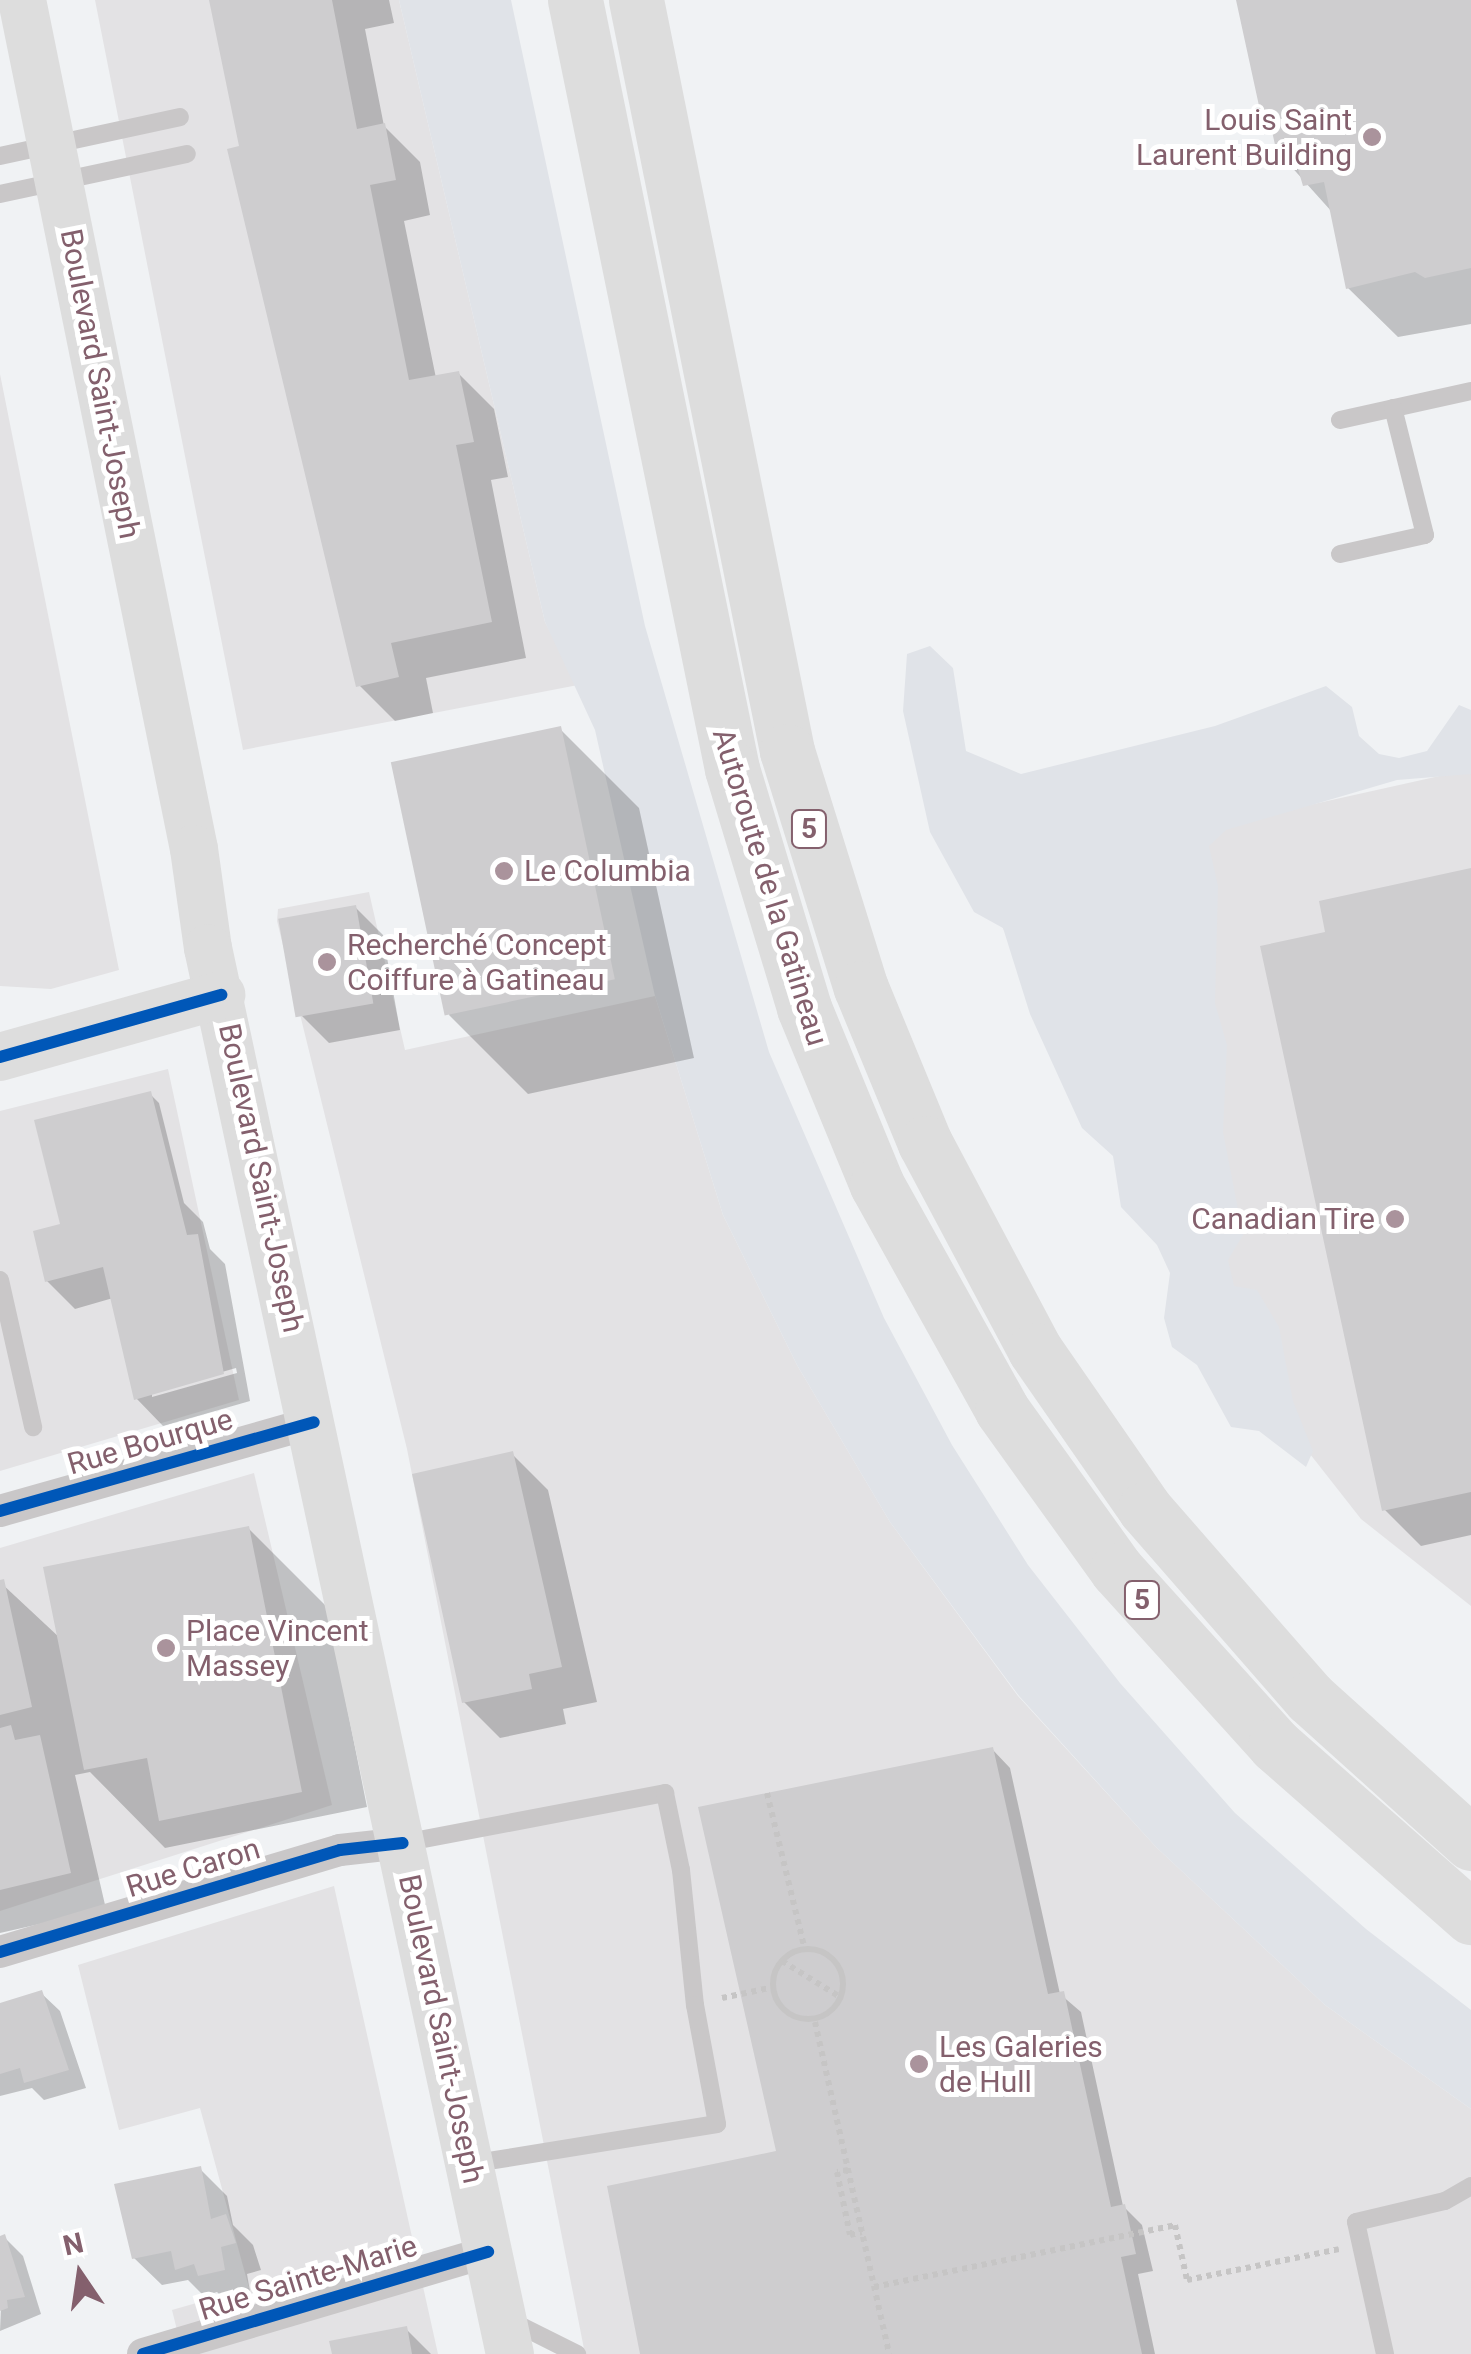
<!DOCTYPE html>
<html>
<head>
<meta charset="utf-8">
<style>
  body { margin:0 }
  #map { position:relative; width:1471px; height:2354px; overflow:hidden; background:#f0f2f4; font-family:Roboto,sans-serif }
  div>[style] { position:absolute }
  .built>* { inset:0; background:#e3e2e4 }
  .green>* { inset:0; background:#e0e3e8 }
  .shadow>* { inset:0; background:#0003 }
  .building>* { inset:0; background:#cecdcf; transform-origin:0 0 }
  .path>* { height:6px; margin-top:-3px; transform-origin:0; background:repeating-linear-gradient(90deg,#c6c5c5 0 5px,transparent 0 10px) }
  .path>.ring { margin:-3px; padding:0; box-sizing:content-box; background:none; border:6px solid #c6c5c5; border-radius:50% }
  .lane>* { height:18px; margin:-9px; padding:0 9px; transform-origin:9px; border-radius:9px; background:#c9c7c8 }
  .street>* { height:32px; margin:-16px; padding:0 16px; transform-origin:16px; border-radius:16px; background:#c9c7c8 }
  .secondary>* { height:48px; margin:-24px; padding:0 24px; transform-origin:24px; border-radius:24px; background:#ddd }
  .highway>* { height:55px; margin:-27.5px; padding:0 27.5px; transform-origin:27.5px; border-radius:27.5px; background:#ddd }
  .cycleway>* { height:12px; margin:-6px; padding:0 6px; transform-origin:6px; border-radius:6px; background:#0057b8 }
  .dots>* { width:28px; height:28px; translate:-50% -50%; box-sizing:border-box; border:5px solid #fff; border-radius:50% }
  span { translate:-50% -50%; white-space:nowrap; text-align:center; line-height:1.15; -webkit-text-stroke:10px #fff; paint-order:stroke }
  .shield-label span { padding:2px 8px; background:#fff; border:2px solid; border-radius:8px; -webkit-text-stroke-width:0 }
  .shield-label { font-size:28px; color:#84606d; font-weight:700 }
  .poi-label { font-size:30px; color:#84606d }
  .right { translate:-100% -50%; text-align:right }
  .left { translate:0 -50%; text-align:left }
  .street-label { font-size:30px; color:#84606d }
  .north { position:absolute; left:30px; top:2224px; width:100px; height:100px; -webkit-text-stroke:8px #fff; paint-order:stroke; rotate:347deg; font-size:28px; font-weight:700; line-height:40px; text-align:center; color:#84606d }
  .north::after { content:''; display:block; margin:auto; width:35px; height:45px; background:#84606d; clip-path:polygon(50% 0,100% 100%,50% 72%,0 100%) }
</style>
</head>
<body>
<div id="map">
  <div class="built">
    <div style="clip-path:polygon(95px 0,399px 0,545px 622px,578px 685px,243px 750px)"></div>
    <div style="clip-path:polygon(0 374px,119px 970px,51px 989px,0 986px)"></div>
    <div style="clip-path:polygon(1471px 769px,1471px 1606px,1361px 1519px,1222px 1342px,977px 879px)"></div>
    <div style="clip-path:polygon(369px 892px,405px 1050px,655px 996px,723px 1215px,797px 1365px,890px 1522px,1018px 1696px,1156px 1847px,1325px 2005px,1471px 2109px,1471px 2354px,585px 2354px,407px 1449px,277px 921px,278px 909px)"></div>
    <div style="clip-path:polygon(168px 1069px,239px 1400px,0 1471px,0 1111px)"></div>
    <div style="clip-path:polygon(254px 1473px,332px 1805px,0 1911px,0 1548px)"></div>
    <div style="clip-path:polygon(334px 1886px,438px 2354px,183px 2354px,172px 2310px,249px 2288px,200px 2108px,119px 2130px,78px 1965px)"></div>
  </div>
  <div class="green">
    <div style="clip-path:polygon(399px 0,511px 0,645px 626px,769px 1052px,884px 1318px,952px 1445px,1028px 1565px,1120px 1683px,1235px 1813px,1366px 1929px,1471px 2010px,1471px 2109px,1325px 2005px,1156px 1847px,1019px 1696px,890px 1522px,797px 1365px,723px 1215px,655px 996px,595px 730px,545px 622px)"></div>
    <div style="clip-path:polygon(930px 646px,953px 668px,966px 751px,1021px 774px,1215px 726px,1326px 686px,1352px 707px,1359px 736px,1379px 754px,1399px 758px,1427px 751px,1459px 705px,1471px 710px,1471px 774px,1397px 780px,1226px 830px,1209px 846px,1218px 886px,1215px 1003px,1227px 1045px,1223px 1132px,1243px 1235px,1228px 1260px,1234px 1286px,1257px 1290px,1279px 1327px,1293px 1401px,1313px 1451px,1306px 1467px,1259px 1431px,1231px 1427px,1197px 1365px,1172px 1347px,1164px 1318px,1170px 1273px,1157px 1245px,1121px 1207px,1113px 1156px,1082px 1128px,1030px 1014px,1003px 928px,974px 912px,930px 832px,903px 711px,907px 654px)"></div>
  </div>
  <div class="shadow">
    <div style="clip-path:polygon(211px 0,389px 0,394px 23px,365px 29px,384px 126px,420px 162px,430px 215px,404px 221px,436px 378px,458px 373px,494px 409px,508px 477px,491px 480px,526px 658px,426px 678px,433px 713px,395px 721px,359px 685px)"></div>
    <div style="clip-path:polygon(1238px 0,1471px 0,1471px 324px,1398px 337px,1348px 288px,1332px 212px,1279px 153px)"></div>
    <div style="clip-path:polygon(560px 729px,639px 808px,694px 1058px,528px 1094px,449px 1015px)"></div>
    <div style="clip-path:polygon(1471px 871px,1471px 1535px,1421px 1546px,1385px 1510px,1328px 934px)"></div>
    <div style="clip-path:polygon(356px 908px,383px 935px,400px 1030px,329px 1043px,301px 1015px)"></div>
    <div style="clip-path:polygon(evenodd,150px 1094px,159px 1103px,184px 1203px,203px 1222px,210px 1249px,225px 1264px,250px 1401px,163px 1426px,136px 1398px,113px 1298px,75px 1309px,47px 1281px,63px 1225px,150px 1094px,236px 1368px,237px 1373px,152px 1397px,152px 1392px,236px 1368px)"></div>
    <div style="clip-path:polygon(512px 1454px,548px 1490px,597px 1702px,563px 1709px,566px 1724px,500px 1738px,464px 1702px)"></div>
    <div style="clip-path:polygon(248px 1528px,327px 1607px,367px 1807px,165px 1848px,90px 1772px,75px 1775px,106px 1909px,0 1933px,0 1582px,60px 1638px)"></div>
    <div style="clip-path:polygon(992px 1749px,1010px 1768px,1060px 1994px,1081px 2012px,1123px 2206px,1142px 2225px,1153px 2271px,1138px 2274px,1155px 2354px,642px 2354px,779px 2153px)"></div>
    <div style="clip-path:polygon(41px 1993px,60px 2011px,86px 2088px,44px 2100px,32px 2088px,0 2096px,0 2005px)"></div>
    <div style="clip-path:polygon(200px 2169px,227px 2196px,233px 2225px,253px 2245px,261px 2270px,247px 2274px,251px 2297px,227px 2302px,217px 2292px,204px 2296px,188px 2280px,162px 2285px,134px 2258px)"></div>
    <div style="clip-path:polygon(4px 2237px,23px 2256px,41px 2314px,0 2331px)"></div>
    <div style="clip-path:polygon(406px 2329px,431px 2354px,334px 2354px)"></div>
  </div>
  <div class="building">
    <div style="clip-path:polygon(209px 0,332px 0,357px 129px,385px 123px,396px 180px,370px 185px,409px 380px,459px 371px,474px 442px,456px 445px,492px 622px,391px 643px,399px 677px,356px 687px,227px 149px,239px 146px)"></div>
    <div style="clip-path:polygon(1236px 0,1471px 0,1471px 268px,1425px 278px,1415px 272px,1346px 289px,1324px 182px,1303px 186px,1293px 152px,1277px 154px,1270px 122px,1261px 115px)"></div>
    <div style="left:561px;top:726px;width:259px;height:174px;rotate:78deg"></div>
    <div style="clip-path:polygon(1471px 868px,1471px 1492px,1382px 1511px,1260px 946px,1325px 932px,1319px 901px)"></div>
    <div style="left:356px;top:905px;width:100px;height:79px;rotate:80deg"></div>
    <div style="clip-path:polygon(151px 1091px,187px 1235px,198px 1234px,224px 1374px,134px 1400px,103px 1267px,45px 1282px,33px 1231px,60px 1224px,34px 1120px)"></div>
    <div style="clip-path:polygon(513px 1451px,562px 1667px,529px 1674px,532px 1689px,462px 1703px,412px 1474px)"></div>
    <div style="clip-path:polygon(249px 1526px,302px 1792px,159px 1821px,147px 1758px,84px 1770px,43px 1567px)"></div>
    <div style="clip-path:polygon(4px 1579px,32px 1707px,0 1715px,0 1580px)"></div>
    <div style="clip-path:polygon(11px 1725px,15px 1740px,40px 1735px,71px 1873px,0 1890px,0 1728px)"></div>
    <div style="clip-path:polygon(993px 1747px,1048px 1994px,1064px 1991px,1111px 2207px,1125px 2204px,1136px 2254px,1121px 2257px,1142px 2354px,640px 2354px,607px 2186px,776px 2151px,698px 1807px)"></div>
    <div style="clip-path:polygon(42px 1990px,69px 2070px,24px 2083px,20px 2068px,0 2074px,0 2003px)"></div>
    <div style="clip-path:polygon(201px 2166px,211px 2219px,226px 2214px,236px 2243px,221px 2247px,225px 2270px,198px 2276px,194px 2264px,175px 2270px,171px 2251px,132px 2259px,114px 2184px)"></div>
    <div style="clip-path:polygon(5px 2234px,25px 2297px,7px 2300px,8px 2308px,0 2311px,0 2236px)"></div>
    <div style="clip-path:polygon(407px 2326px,412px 2354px,332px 2354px,329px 2341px)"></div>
  </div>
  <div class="path">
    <div style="left:767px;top:1793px;width:157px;rotate:76.4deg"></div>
    <div class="ring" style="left:773px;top:1949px;width:64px;height:64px"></div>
    <div style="left:782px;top:1961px;width:68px;rotate:31.8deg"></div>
    <div style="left:722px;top:1998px;width:48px;rotate:-12deg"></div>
    <div style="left:815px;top:2022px;width:340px;rotate:77.4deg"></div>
    <div style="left:848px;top:2170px;width:11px;rotate:170deg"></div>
    <div style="left:837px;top:2172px;width:64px;rotate:78.3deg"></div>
    <div style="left:850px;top:2235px;width:12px;rotate:-14deg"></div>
    <div style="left:874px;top:2287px;width:307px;rotate:-11.6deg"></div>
    <div style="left:1175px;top:2225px;width:56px;rotate:77.7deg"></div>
    <div style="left:1187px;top:2280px;width:155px;rotate:-11.5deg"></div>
  </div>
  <div class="lane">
    <div style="left:0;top:156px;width:184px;rotate:-12.2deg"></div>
    <div style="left:0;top:194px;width:191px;rotate:-12.1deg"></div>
    <div style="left:1340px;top:420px;width:134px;rotate:-12.5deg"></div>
    <div style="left:1340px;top:554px;width:87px;rotate:-12.6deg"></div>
    <div style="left:1425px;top:535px;width:131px;rotate:-104.1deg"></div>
    <div style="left:0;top:1280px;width:151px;rotate:77.3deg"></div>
    <div style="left:403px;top:1843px;width:267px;rotate:-10.8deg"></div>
    <div style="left:665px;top:1793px;width:79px;rotate:78.3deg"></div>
    <div style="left:681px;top:1870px;width:136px;rotate:84.1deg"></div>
    <div style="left:695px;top:2005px;width:121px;rotate:79.5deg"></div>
    <div style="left:717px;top:2124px;width:250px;rotate:170.8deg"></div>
    <div style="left:511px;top:2321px;width:74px;rotate:26.6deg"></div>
    <div style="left:1385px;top:2354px;width:135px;rotate:-102.4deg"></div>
    <div style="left:1356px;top:2222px;width:91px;rotate:-13.3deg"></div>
    <div style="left:1445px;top:2201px;width:30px;rotate:-30deg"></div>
  </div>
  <div class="street">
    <div style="left:0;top:1511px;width:326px;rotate:-15.8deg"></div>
    <div style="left:0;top:1952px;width:355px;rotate:-16.7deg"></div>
    <div style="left:340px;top:1850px;width:63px;rotate:-6.3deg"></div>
    <div style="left:143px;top:2354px;width:360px;rotate:-16.5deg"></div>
  </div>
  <div class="secondary">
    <div style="left:22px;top:0;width:866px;rotate:78.55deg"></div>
    <div style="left:194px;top:849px;width:100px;rotate:82deg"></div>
    <div style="left:208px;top:948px;width:1438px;rotate:77.88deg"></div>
    <div style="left:0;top:1057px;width:230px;rotate:-15.7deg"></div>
  </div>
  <div class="highway">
    <div style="left:575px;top:0;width:785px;rotate:78.46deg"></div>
    <div style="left:732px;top:769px;width:250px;rotate:73.2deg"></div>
    <div style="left:804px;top:1008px;width:191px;rotate:67.6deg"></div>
    <div style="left:877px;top:1185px;width:257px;rotate:60.9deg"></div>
    <div style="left:1002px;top:1410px;width:197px;rotate:54.3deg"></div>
    <div style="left:1117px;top:1570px;width:236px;rotate:47.9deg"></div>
    <div style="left:1275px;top:1745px;width:261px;rotate:41.3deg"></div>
    <div style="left:636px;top:0;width:766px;rotate:78.63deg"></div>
    <div style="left:787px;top:751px;width:248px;rotate:72.7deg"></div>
    <div style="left:861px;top:988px;width:168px;rotate:67.6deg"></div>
    <div style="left:925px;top:1143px;width:234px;rotate:62deg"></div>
    <div style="left:1035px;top:1350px;width:193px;rotate:55.3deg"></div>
    <div style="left:1145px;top:1509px;width:251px;rotate:48.9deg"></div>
    <div style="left:1310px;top:1698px;width:217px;rotate:42deg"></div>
  </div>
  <div class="cycleway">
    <div style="left:0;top:1057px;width:230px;rotate:-15.7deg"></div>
    <div style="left:0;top:1511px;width:326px;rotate:-15.8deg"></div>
    <div style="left:0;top:1952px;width:355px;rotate:-16.7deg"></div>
    <div style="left:340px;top:1850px;width:63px;rotate:-6.3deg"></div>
    <div style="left:143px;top:2354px;width:360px;rotate:-16.5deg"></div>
  </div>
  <div class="dots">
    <div style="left:1372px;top:137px;background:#aa939c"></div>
    <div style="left:504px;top:871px;background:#aa939c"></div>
    <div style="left:327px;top:962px;background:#aa939c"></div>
    <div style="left:1395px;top:1219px;background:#aa939c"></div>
    <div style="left:166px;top:1648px;background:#aa939c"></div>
    <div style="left:919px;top:2064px;background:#aa939c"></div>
  </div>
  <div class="shield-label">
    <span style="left:809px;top:829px">5</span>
    <span style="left:1142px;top:1600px">5</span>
  </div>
  <div class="poi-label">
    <span class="right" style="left:1352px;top:137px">Louis Saint<br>Laurent Building</span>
    <span class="left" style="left:524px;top:871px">Le Columbia</span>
    <span class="left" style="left:347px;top:962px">Recherché Concept<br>Coiffure à Gatineau</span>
    <span class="right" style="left:1375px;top:1219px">Canadian Tire</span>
    <span class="left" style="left:186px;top:1648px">Place Vincent<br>Massey</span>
    <span class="left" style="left:939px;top:2064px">Les Galeries<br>de Hull</span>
  </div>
  <div class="street-label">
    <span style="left:100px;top:384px;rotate:79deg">Boulevard Saint-Joseph</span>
    <span style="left:770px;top:887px;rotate:73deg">Autoroute de la Gatineau</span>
    <span style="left:261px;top:1178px;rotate:78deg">Boulevard Saint-Joseph</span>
    <span style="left:150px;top:1442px;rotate:-16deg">Rue Bourque</span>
    <span style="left:193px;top:1868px;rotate:-17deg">Rue Caron</span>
    <span style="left:441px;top:2029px;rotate:78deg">Boulevard Saint-Joseph</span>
    <span style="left:308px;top:2278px;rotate:-17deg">Rue Sainte-Marie</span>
  </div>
  <div class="north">N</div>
</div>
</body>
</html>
